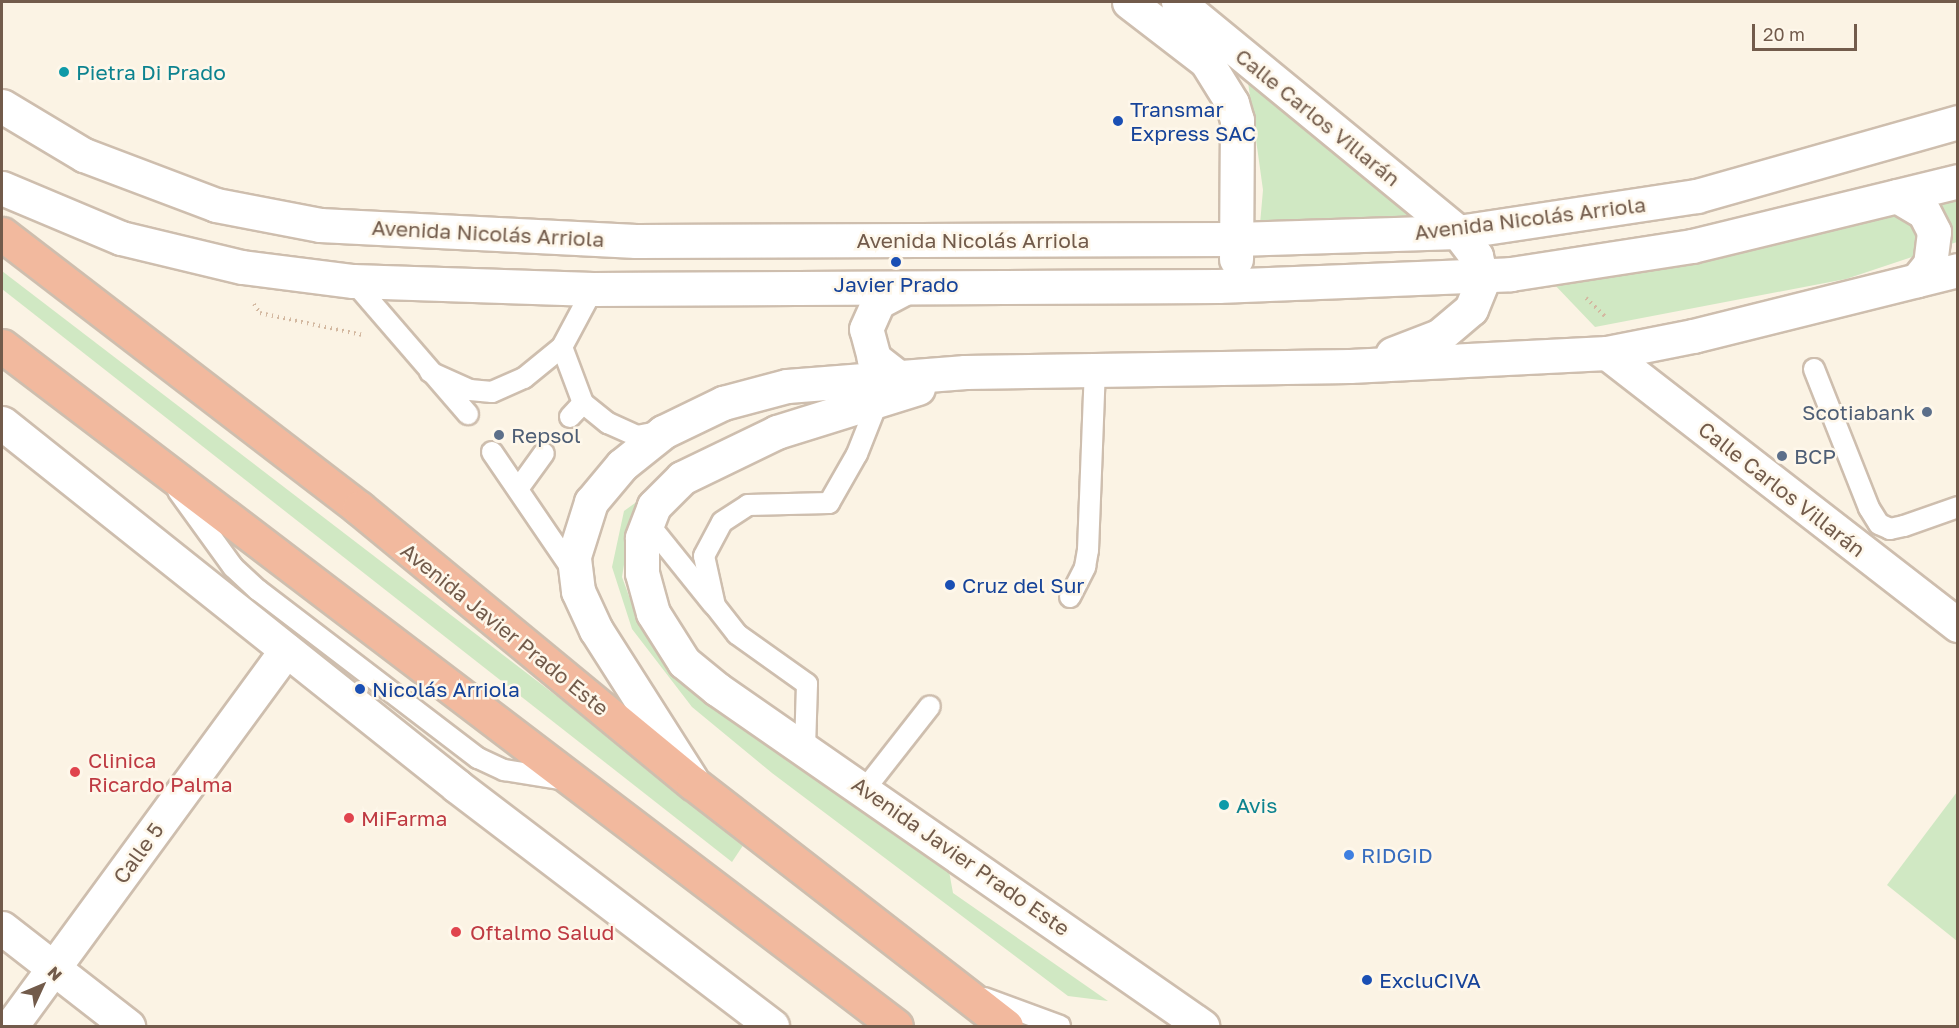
<!DOCTYPE html>
<html>
<head>
<meta charset="utf-8">
<style>
  body { margin:0 }
  #map { position:relative; width:1959px; height:1028px; overflow:hidden; background:#fbf3e4; font-family:"Golos Text",sans-serif }
  div>[style] { position:absolute }
  .green>* { inset:0; background:#d0e8c3 }
  .path>* { height:4px; margin-top:-2px; transform-origin:0; background:repeating-linear-gradient(90deg,#d3b8a0 0 1.5px,transparent 0 6px) }
  .roads { filter:drop-shadow(2px 0 #cebeae) drop-shadow(-2px 0 #cebeae) drop-shadow(0 2px #cebeae) drop-shadow(0 -2px #cebeae) }
  .lane>* { height:20px; margin:-10px; padding:0 10px; transform-origin:10px; border-radius:10px; background:#fff }
  .street>* { height:33px; margin:-16.5px; padding:0 16.5px; transform-origin:16.5px; border-radius:16.5px; background:#fff }
  .secondary>* { height:33px; margin:-16.5px; padding:0 16.5px; transform-origin:16.5px; border-radius:16.5px; background:#fff }
  .highway>* { height:33px; margin:-16.5px; padding:0 16.5px; transform-origin:16.5px; border-radius:16.5px; background:#f2b99e }
  .dots>* { width:16px; height:16px; translate:-50% -50%; box-sizing:border-box; border:3px solid #fef7ea; border-radius:50% }
  span { translate:-50% -50%; white-space:nowrap; text-align:center; line-height:1.15; -webkit-text-stroke:5px #fef7ea; paint-order:stroke }
  .culture-label { font-size:21px; color:#0d838f }
  .left { translate:0 -50%; text-align:left }
  .transit-label { font-size:21px; color:#164399 }
  .street-label { font-size:21px; color:#725b4b }
  .service-label { font-size:21px; color:#4e5e75 }
  .right { translate:-100% -50%; text-align:right }
  .health-label { font-size:21px; color:#be3a42 }
  .shop-label { font-size:21px; color:#366cbe }
  .frame { position:absolute; inset:0; border:3px solid #725b4b; pointer-events:none }
  .north { position:absolute; left:12px; top:956px; width:60px; height:60px; -webkit-text-stroke:4px #fef7ea; paint-order:stroke; rotate:46deg; font-size:16px; font-weight:700; line-height:24px; text-align:center; color:#725b4b }
  .north::after { content:''; display:block; margin:auto; width:21px; height:27px; background:#725b4b; clip-path:polygon(50% 0,100% 100%,50% 72%,0 100%) }
  .scale { position:absolute; left:1752px; top:24px; width:105px; height:27px; box-sizing:border-box; border:3px solid #725b4b; border-top:0; padding-left:8px; font-size:18px; line-height:21px; white-space:nowrap; color:#725b4b; -webkit-text-stroke:4px #fef7ea; paint-order:stroke }
</style>
</head>
<body>
<div id="map">
  <div class="green">
    <div style="clip-path:polygon(1248px 82px,1426px 215px,1260px 224px,1263px 190px)"></div>
    <div style="clip-path:polygon(1957px 193px,1957px 242px,1846px 279px,1595px 327px,1552px 282px)"></div>
    <div style="clip-path:polygon(2px 271px,746px 841px,732px 862px,2px 289px)"></div>
    <div style="clip-path:polygon(649px 493px,632px 516px,622px 577px,640px 626px,682px 677px,949px 871px,953px 893px,1108px 1001px,1068px 996px,772px 773px,692px 707px,632px 629px,612px 567px,624px 511px)"></div>
    <div style="clip-path:polygon(1957px 792px,1957px 941px,1887px 885px)"></div>
  </div>
  <div class="path">
    <div style="left:1586px;top:298px;width:29px;rotate:44deg"></div>
    <div style="left:254px;top:304px;width:11px;rotate:56deg"></div>
    <div style="left:260px;top:313px;width:105px;rotate:12.1deg"></div>
  </div>
  <div class="roads">
    <div class="lane">
      <div style="left:353px;top:281px;width:176px;rotate:49.2deg"></div>
      <div style="left:562px;top:347px;width:60px;rotate:69.4deg"></div>
      <div style="left:1814px;top:369px;width:149px;rotate:68.4deg"></div>
      <div style="left:1869px;top:508px;width:19px;rotate:58deg"></div>
      <div style="left:1879px;top:524px;width:12px;rotate:24deg"></div>
      <div style="left:1890px;top:529px;width:14px;rotate:-12deg"></div>
      <div style="left:1904px;top:526px;width:57px;rotate:-19.4deg"></div>
      <div style="left:430px;top:372px;width:44px;rotate:24.2deg"></div>
      <div style="left:470px;top:390px;width:22px;rotate:5deg"></div>
      <div style="left:492px;top:392px;width:35px;rotate:-24deg"></div>
      <div style="left:524px;top:378px;width:49px;rotate:-39.2deg"></div>
      <div style="left:562px;top:347px;width:66px;rotate:-61.9deg"></div>
      <div style="left:570px;top:417px;width:19px;rotate:-47deg"></div>
      <div style="left:583px;top:403px;width:32px;rotate:39deg"></div>
      <div style="left:608px;top:423px;width:32px;rotate:24deg"></div>
      <div style="left:637px;top:436px;width:21px;rotate:-11deg"></div>
      <div style="left:492px;top:452px;width:145px;rotate:55.7deg"></div>
      <div style="left:518px;top:489px;width:44px;rotate:-54.2deg"></div>
      <div style="left:178px;top:491px;width:94px;rotate:54.1deg"></div>
      <div style="left:233px;top:567px;width:34px;rotate:43deg"></div>
      <div style="left:258px;top:590px;width:277px;rotate:37.4deg"></div>
      <div style="left:478px;top:758px;width:29px;rotate:25deg"></div>
      <div style="left:504px;top:770px;width:63px;rotate:9.2deg"></div>
      <div style="left:647px;top:522px;width:105px;rotate:51.2deg"></div>
      <div style="left:1070px;top:597px;width:34px;rotate:-63deg"></div>
      <div style="left:1085px;top:567px;width:17px;rotate:-80deg"></div>
      <div style="left:1088px;top:550px;width:181px;rotate:-87.8deg"></div>
      <div style="left:805px;top:748px;width:64px;rotate:-88.2deg"></div>
      <div style="left:807px;top:684px;width:86px;rotate:-144.5deg"></div>
      <div style="left:737px;top:634px;width:36px;rotate:-128deg"></div>
      <div style="left:715px;top:606px;width:51px;rotate:-102.4deg"></div>
      <div style="left:704px;top:556px;width:38px;rotate:-62deg"></div>
      <div style="left:722px;top:522px;width:31px;rotate:-33deg"></div>
      <div style="left:748px;top:505px;width:81px;rotate:-1.4deg"></div>
      <div style="left:829px;top:503px;width:56px;rotate:-60.3deg"></div>
      <div style="left:857px;top:454px;width:57px;rotate:-68.4deg"></div>
      <div style="left:865px;top:789px;width:105px;rotate:-51.9deg"></div>
      <div style="left:984px;top:998px;width:81px;rotate:20.2deg"></div>
    </div>
    <div class="street">
      <div style="left:2px;top:928px;width:160px;rotate:37.9deg"></div>
      <div style="left:11px;top:1026px;width:466px;rotate:-53.8deg"></div>
    </div>
    <div class="secondary">
      <div style="left:1129px;top:2px;width:97px;rotate:37.5deg"></div>
      <div style="left:1206px;top:61px;width:49px;rotate:58.2deg"></div>
      <div style="left:1232px;top:103px;width:18px;rotate:74deg"></div>
      <div style="left:1237px;top:120px;width:139px;rotate:90.4deg"></div>
      <div style="left:1178px;top:2px;width:362px;rotate:39.4deg"></div>
      <div style="left:1458px;top:232px;width:30px;rotate:53deg"></div>
      <div style="left:1476px;top:256px;width:27px;rotate:77deg"></div>
      <div style="left:1482px;top:282px;width:29px;rotate:112deg"></div>
      <div style="left:1471px;top:309px;width:42px;rotate:139.8deg"></div>
      <div style="left:1439px;top:336px;width:50px;rotate:159deg"></div>
      <div style="left:2px;top:106px;width:96px;rotate:30.9deg"></div>
      <div style="left:84px;top:155px;width:141px;rotate:20.7deg"></div>
      <div style="left:216px;top:205px;width:106px;rotate:10.9deg"></div>
      <div style="left:320px;top:225px;width:316px;rotate:2.9deg"></div>
      <div style="left:636px;top:241px;width:600px;rotate:-0.19deg"></div>
      <div style="left:1236px;top:239px;width:222px;rotate:-1.8deg"></div>
      <div style="left:1458px;top:232px;width:242px;rotate:-8.6deg"></div>
      <div style="left:1697px;top:196px;width:271px;rotate:-15.8deg"></div>
      <div style="left:2px;top:188px;width:129px;rotate:22.8deg"></div>
      <div style="left:121px;top:238px;width:124px;rotate:13.5deg"></div>
      <div style="left:242px;top:267px;width:112px;rotate:7.2deg"></div>
      <div style="left:353px;top:281px;width:240px;rotate:1.9deg"></div>
      <div style="left:593px;top:289px;width:625px;rotate:-0.28deg"></div>
      <div style="left:1218px;top:286px;width:293px;rotate:-2.3deg"></div>
      <div style="left:1511px;top:274px;width:183px;rotate:-8.8deg"></div>
      <div style="left:1692px;top:246px;width:274px;rotate:-13.7deg"></div>
      <div style="left:1897px;top:196px;width:31px;rotate:31deg"></div>
      <div style="left:1924px;top:212px;width:22px;rotate:63deg"></div>
      <div style="left:1934px;top:232px;width:32px;rotate:97deg"></div>
      <div style="left:1930px;top:264px;width:21px;rotate:129deg"></div>
      <div style="left:1607px;top:353px;width:444px;rotate:37.8deg"></div>
      <div style="left:898px;top:377px;width:31px;rotate:-142deg"></div>
      <div style="left:874px;top:358px;width:30px;rotate:-105deg"></div>
      <div style="left:866px;top:329px;width:30px;rotate:-66deg"></div>
      <div style="left:878px;top:302px;width:30px;rotate:-28deg"></div>
      <div style="left:918px;top:388px;width:148px;rotate:162.7deg"></div>
      <div style="left:777px;top:432px;width:106px;rotate:154.2deg"></div>
      <div style="left:682px;top:478px;width:40px;rotate:135deg"></div>
      <div style="left:654px;top:506px;width:34px;rotate:111deg"></div>
      <div style="left:642px;top:538px;width:35px;rotate:90deg"></div>
      <div style="left:642px;top:573px;width:41px;rotate:74.6deg"></div>
      <div style="left:653px;top:613px;width:58px;rotate:57.7deg"></div>
      <div style="left:684px;top:662px;width:43px;rotate:39.3deg"></div>
      <div style="left:717px;top:689px;width:591px;rotate:34.79deg"></div>
      <div style="left:2px;top:423px;width:582px;rotate:38.58deg"></div>
      <div style="left:457px;top:786px;width:396px;rotate:37.3deg"></div>
      <div style="left:691px;top:779px;width:177px;rotate:-122.5deg"></div>
      <div style="left:596px;top:630px;width:43px;rotate:-114.8deg"></div>
      <div style="left:578px;top:591px;width:35px;rotate:-97deg"></div>
      <div style="left:574px;top:556px;width:57px;rotate:-72.5deg"></div>
      <div style="left:591px;top:502px;width:48px;rotate:-50deg"></div>
      <div style="left:622px;top:465px;width:53px;rotate:-38.8deg"></div>
      <div style="left:663px;top:432px;width:67px;rotate:-25.8deg"></div>
      <div style="left:723px;top:403px;width:66px;rotate:-14.9deg"></div>
      <div style="left:787px;top:386px;width:179px;rotate:-4.5deg"></div>
      <div style="left:965px;top:372px;width:385px;rotate:-0.9deg"></div>
      <div style="left:1350px;top:366px;width:257px;rotate:-2.9deg"></div>
      <div style="left:1607px;top:353px;width:88px;rotate:-11.2deg"></div>
      <div style="left:1693px;top:336px;width:273px;rotate:-14deg"></div>
    </div>
    <div class="highway">
      <div style="left:2px;top:234px;width:450px;rotate:37.5deg"></div>
      <div style="left:359px;top:508px;width:433px;rotate:39.5deg"></div>
      <div style="left:693px;top:783px;width:396px;rotate:37.8deg"></div>
      <div style="left:2px;top:346px;width:1123px;rotate:37.26deg"></div>
    </div>
  </div>
  <div class="dots">
    <div style="left:64px;top:72px;background:#0f9aa8"></div>
    <div style="left:1118px;top:121px;background:#1a4fb4"></div>
    <div style="left:896px;top:262px;background:#1a4fb4"></div>
    <div style="left:1927px;top:412px;background:#5c6f8a"></div>
    <div style="left:499px;top:435px;background:#5c6f8a"></div>
    <div style="left:1782px;top:456px;background:#5c6f8a"></div>
    <div style="left:950px;top:585px;background:#1a4fb4"></div>
    <div style="left:360px;top:689px;background:#1a4fb4"></div>
    <div style="left:75px;top:772px;background:#e0444e"></div>
    <div style="left:1224px;top:805px;background:#0f9aa8"></div>
    <div style="left:349px;top:818px;background:#e0444e"></div>
    <div style="left:1349px;top:855px;background:#3f7fe0"></div>
    <div style="left:456px;top:932px;background:#e0444e"></div>
    <div style="left:1367px;top:980px;background:#1a4fb4"></div>
  </div>
  <div class="culture-label">
    <span class="left" style="left:76px;top:72px">Pietra Di Prado</span>
    <span class="left" style="left:1236px;top:805px">Avis</span>
  </div>
  <div class="transit-label">
    <span class="left" style="left:1130px;top:121px">Transmar<br>Express SAC</span>
    <span style="left:896px;top:284px">Javier Prado</span>
    <span class="left" style="left:962px;top:585px">Cruz del Sur</span>
    <span class="left" style="left:372px;top:689px">Nicolás Arriola</span>
    <span class="left" style="left:1379px;top:980px">ExcluCIVA</span>
  </div>
  <div class="street-label">
    <span style="left:1318px;top:117px;rotate:39deg">Calle Carlos Villarán</span>
    <span style="left:1530px;top:218px;rotate:-7deg">Avenida Nicolás Arriola</span>
    <span style="left:488px;top:233px;rotate:3deg">Avenida Nicolás Arriola</span>
    <span style="left:973px;top:240px">Avenida Nicolás Arriola</span>
    <span style="left:1782px;top:489px;rotate:38deg">Calle Carlos Villarán</span>
    <span style="left:505px;top:629px;rotate:39deg">Avenida Javier Prado Este</span>
    <span style="left:138px;top:853px;rotate:-54deg">Calle 5</span>
    <span style="left:961px;top:856px;rotate:35deg">Avenida Javier Prado Este</span>
  </div>
  <div class="service-label">
    <span class="right" style="left:1915px;top:412px">Scotiabank</span>
    <span class="left" style="left:511px;top:435px">Repsol</span>
    <span class="left" style="left:1794px;top:456px">BCP</span>
  </div>
  <div class="health-label">
    <span class="left" style="left:88px;top:772px">Clinica<br>Ricardo Palma</span>
    <span class="left" style="left:361px;top:818px">MiFarma</span>
    <span class="left" style="left:470px;top:932px">Oftalmo Salud</span>
  </div>
  <div class="shop-label">
    <span class="left" style="left:1361px;top:855px">RIDGID</span>
  </div>
  <div class="frame"></div>
  <div class="north">N</div>
  <div class="scale">20 m</div>
</div>
</body>
</html>
